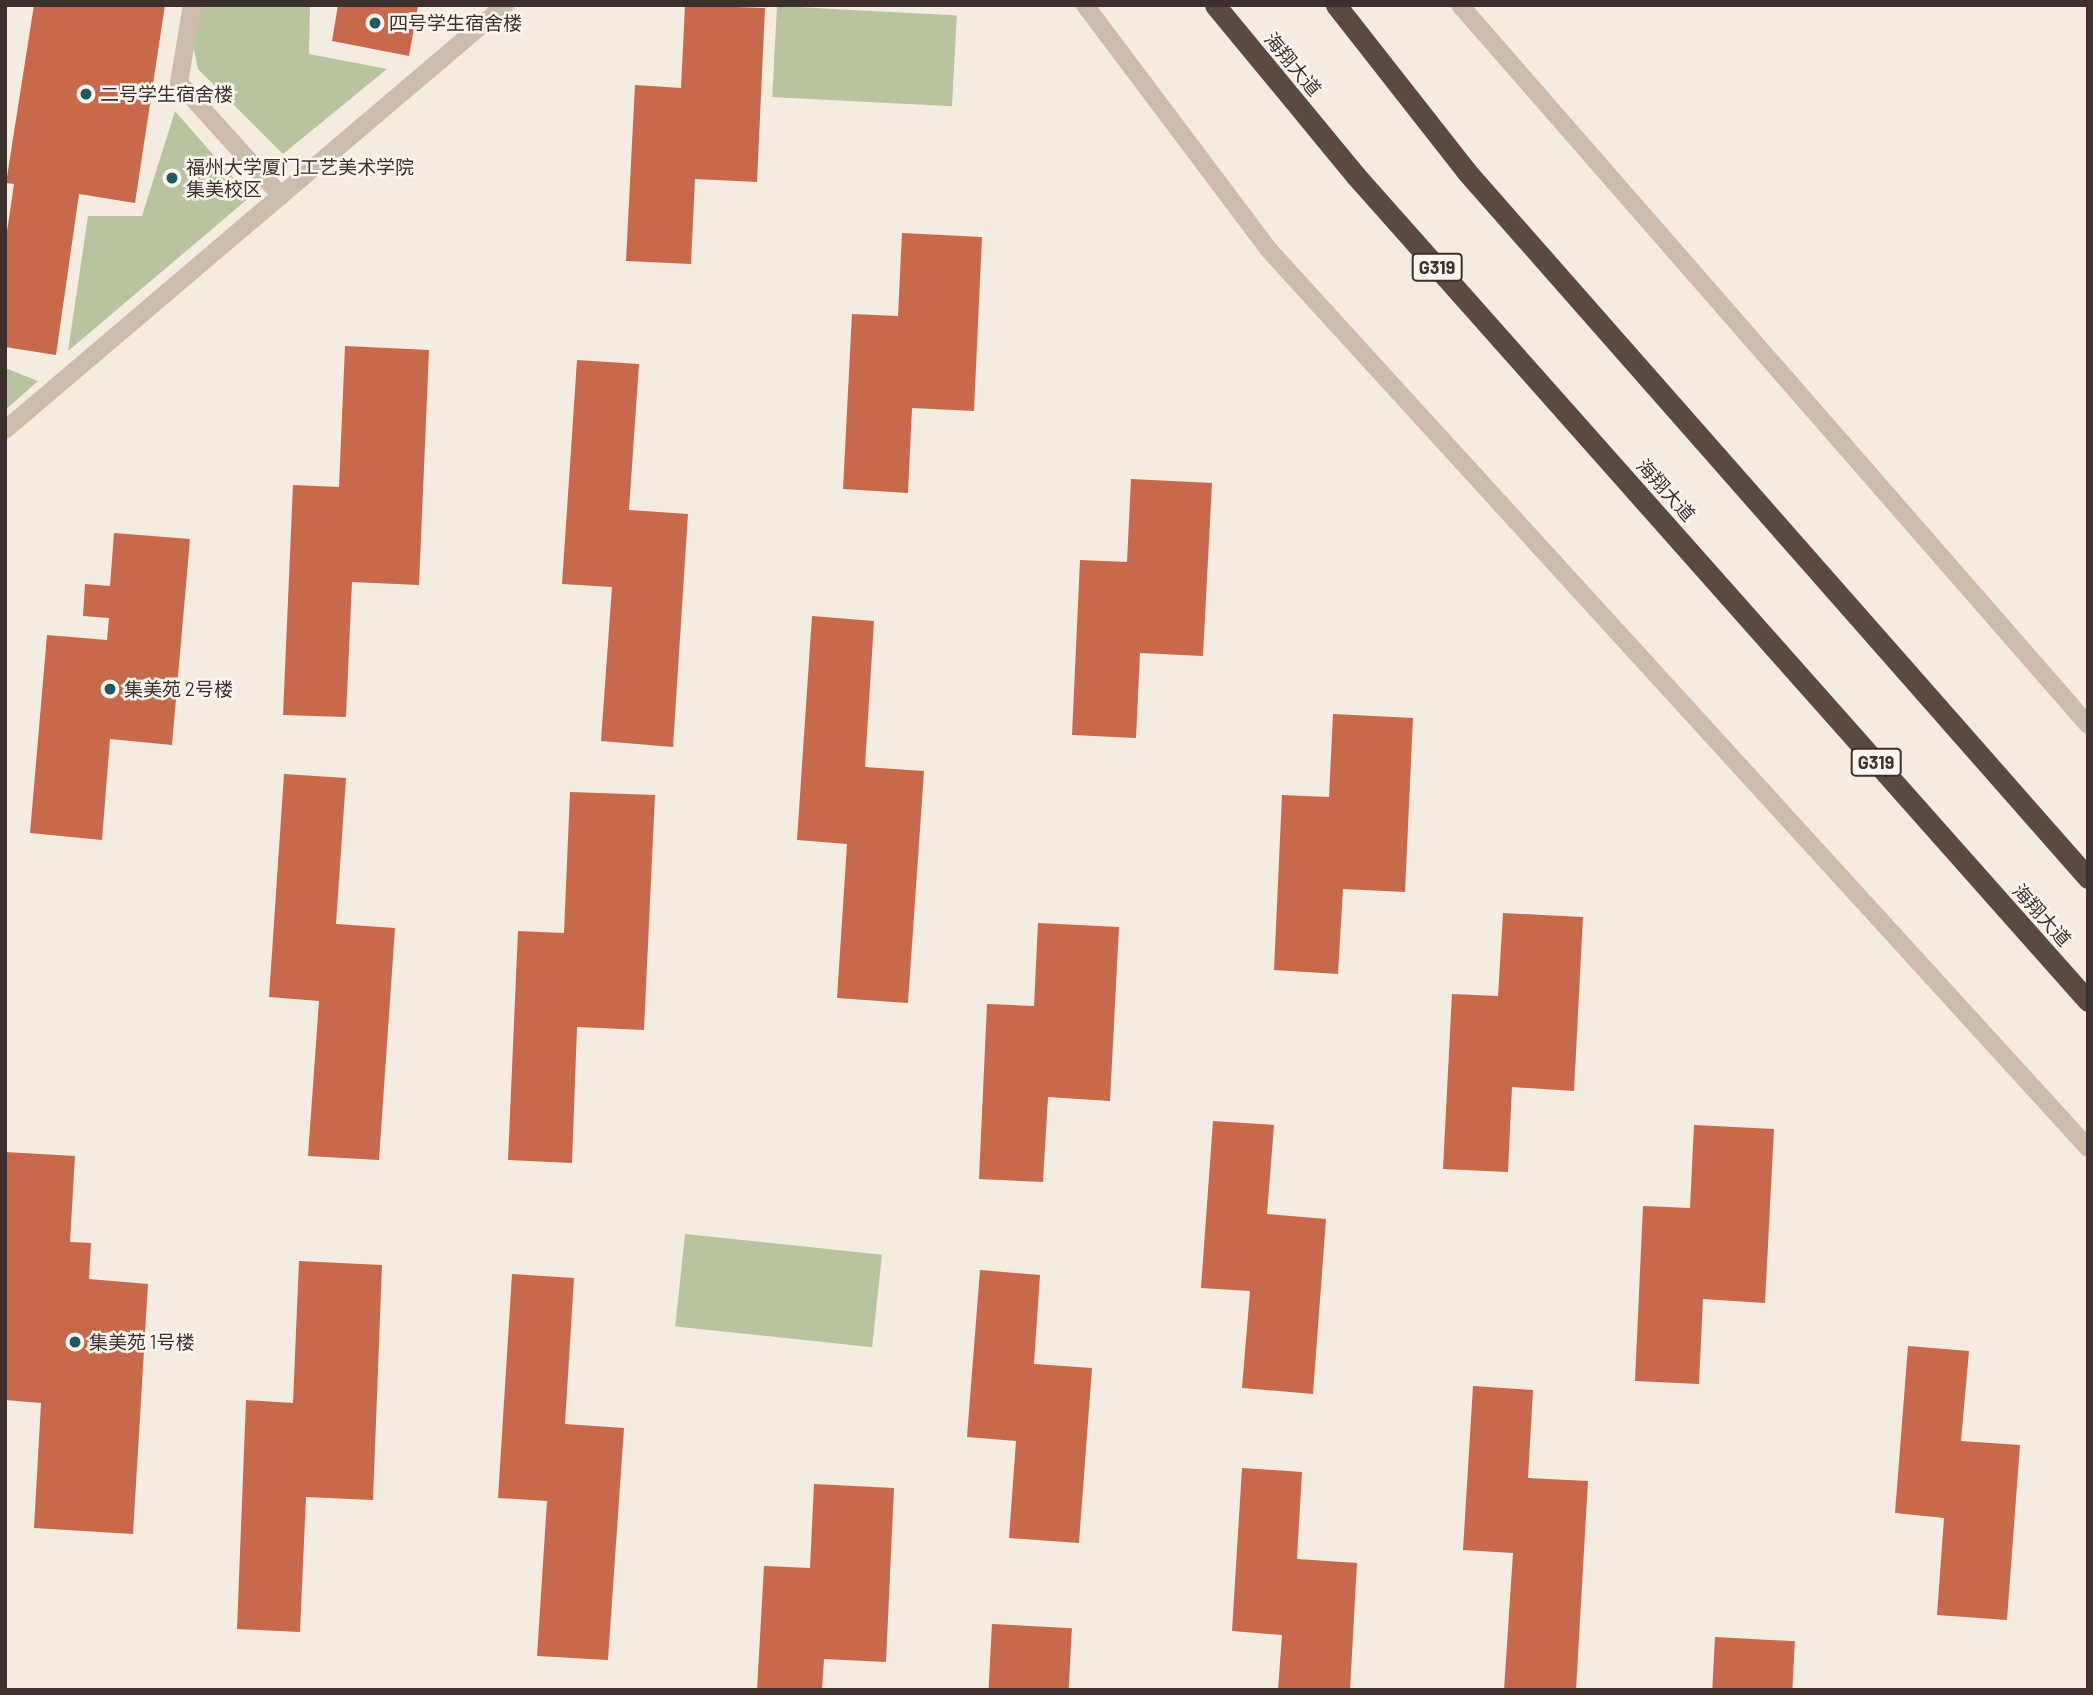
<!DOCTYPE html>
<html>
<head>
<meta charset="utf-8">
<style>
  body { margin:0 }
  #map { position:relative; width:2093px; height:1695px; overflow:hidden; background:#f4ebe1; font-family:Barlow,"Noto Sans SC",sans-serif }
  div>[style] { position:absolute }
  .green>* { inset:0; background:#b8c4a0; transform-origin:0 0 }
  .building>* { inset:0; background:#c8694b; transform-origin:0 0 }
  .minor>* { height:18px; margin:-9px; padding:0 9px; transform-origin:9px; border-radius:9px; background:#cdbbac }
  .highway>* { height:21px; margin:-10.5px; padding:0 10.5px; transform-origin:10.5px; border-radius:10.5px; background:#5c4a42 }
  .dots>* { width:19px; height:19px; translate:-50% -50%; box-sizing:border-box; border:4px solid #fbf5ee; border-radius:50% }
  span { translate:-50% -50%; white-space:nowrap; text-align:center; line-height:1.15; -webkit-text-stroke:5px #fbf5ee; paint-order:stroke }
  .shield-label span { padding:2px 5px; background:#fbf5ee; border:2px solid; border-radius:5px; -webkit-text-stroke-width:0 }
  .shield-label { font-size:18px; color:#3b302b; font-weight:700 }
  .poi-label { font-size:19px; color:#3b302b }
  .left { translate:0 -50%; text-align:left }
  .street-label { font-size:19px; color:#3b302b }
  .frame { position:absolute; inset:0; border:7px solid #3b302b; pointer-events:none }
</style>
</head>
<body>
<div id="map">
  <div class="green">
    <div style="clip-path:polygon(185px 5px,310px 5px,309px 54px,387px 69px,283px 154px,198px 69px)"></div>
    <div style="left:777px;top:6px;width:180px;height:91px;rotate:3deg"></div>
    <div style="clip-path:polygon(175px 111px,250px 197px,68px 351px,88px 216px,142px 216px)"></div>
    <div style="clip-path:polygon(5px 368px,38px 381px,5px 410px)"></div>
    <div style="left:685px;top:1234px;width:198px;height:93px;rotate:6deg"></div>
  </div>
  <div class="building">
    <div style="clip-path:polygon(34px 5px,165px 5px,135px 203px,79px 194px,56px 355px,5px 347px,5px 245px,14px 184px,6px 183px)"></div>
    <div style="clip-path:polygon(338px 5px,418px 5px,409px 56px,332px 41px)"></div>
    <div style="clip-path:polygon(685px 5px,765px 8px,757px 182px,695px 179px,691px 264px,626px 261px,635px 85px,681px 88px)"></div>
    <div style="clip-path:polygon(902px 233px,982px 237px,974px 411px,912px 408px,908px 493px,843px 489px,852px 314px,898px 316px)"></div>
    <div style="clip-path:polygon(345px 346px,429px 350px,419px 585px,352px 582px,346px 717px,283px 715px,293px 485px,339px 487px)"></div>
    <div style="clip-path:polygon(577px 360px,639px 364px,629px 510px,688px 514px,673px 747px,601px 741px,612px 587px,562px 584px)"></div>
    <div style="clip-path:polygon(1131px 479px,1212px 483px,1203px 656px,1140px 653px,1136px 738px,1072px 735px,1080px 560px,1127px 562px)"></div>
    <div style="clip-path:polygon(114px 533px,190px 539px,172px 745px,110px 739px,102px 840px,30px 833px,47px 635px,107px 640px,109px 618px,83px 616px,85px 584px,110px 586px)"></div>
    <div style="clip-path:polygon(812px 616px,874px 621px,865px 767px,924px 771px,908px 1003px,837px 998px,847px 844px,797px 840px)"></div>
    <div style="clip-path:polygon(1333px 714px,1413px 718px,1405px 892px,1343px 889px,1338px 974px,1274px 970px,1282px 795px,1329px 797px)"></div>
    <div style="clip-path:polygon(284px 774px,346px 778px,336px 924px,395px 928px,379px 1160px,308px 1156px,319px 1001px,269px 997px)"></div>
    <div style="clip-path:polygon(570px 792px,655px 795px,644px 1030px,577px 1027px,572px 1163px,508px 1160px,518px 931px,564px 933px)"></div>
    <div style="clip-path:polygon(1503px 913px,1583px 917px,1574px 1091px,1512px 1087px,1508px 1172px,1443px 1169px,1452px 994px,1498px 996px)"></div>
    <div style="clip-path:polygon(1038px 923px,1119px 927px,1110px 1101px,1048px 1097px,1043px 1182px,979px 1179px,987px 1004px,1034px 1006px)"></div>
    <div style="clip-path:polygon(1213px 1121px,1274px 1125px,1267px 1214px,1326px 1219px,1313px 1394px,1242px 1388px,1250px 1291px,1201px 1288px)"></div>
    <div style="clip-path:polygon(1694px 1125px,1774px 1129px,1765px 1303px,1703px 1299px,1699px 1384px,1635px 1381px,1643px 1206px,1690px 1208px)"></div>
    <div style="clip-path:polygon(5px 1152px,75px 1156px,70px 1242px,91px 1243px,89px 1279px,148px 1284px,133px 1534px,34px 1528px,41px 1403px,5px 1400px)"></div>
    <div style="clip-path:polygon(299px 1261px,382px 1265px,373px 1500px,306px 1497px,300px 1632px,237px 1629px,246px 1400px,293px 1403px)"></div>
    <div style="clip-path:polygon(980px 1270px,1040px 1275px,1034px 1364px,1092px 1368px,1079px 1543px,1009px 1538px,1016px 1441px,967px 1437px)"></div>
    <div style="clip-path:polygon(512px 1274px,574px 1278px,565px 1424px,624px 1428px,608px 1660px,537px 1656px,547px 1501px,498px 1498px)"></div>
    <div style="clip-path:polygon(1908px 1346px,1969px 1351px,1961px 1441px,2020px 1445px,2007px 1620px,1937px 1615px,1944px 1518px,1895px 1513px)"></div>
    <div style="clip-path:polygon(1473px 1386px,1533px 1390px,1528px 1478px,1588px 1481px,1576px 1690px,1504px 1690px,1513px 1553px,1463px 1550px)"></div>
    <div style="clip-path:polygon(1242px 1468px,1302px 1472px,1297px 1559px,1357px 1563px,1350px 1690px,1278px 1690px,1282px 1635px,1232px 1631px)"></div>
    <div style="clip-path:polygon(814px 1484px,894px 1488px,886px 1662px,824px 1659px,822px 1690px,757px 1690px,764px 1566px,810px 1568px)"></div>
    <div style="left:992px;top:1624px;width:80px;height:66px;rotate:3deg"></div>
    <div style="left:1715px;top:1637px;width:80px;height:53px;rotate:3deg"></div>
  </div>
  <div class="minor">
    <div style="left:192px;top:5px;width:79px;rotate:99.5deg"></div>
    <div style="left:179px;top:83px;width:152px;rotate:47.9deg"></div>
    <div style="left:1085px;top:5px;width:306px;rotate:53.1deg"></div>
    <div style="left:1269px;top:250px;width:1215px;rotate:47.63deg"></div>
    <div style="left:1460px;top:5px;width:955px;rotate:48.9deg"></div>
    <div style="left:5px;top:430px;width:656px;rotate:-40.36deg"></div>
  </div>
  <div class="highway">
    <div style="left:1215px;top:5px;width:222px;rotate:50.5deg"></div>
    <div style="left:1356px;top:176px;width:1103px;rotate:48.42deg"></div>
    <div style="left:1336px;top:5px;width:211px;rotate:51.9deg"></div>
    <div style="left:1466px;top:171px;width:942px;rotate:48.66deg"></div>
  </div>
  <div class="dots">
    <div style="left:375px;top:23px;background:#1f5a5e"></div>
    <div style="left:86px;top:94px;background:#1f5a5e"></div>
    <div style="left:172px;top:178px;background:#1f5a5e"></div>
    <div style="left:110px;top:689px;background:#1f5a5e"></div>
    <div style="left:75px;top:1342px;background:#1f5a5e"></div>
  </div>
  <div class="shield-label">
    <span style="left:1437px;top:267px">G319</span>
    <span style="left:1876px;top:762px">G319</span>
  </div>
  <div class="poi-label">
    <span class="left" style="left:389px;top:23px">四号学生宿舍楼</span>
    <span class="left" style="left:100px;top:94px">二号学生宿舍楼</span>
    <span class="left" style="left:186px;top:178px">福州大学厦门工艺美术学院<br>集美校区</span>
    <span class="left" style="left:124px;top:689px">集美苑 2号楼</span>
    <span class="left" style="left:89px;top:1342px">集美苑 1号楼</span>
  </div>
  <div class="street-label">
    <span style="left:1293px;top:64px;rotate:50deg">海翔大道</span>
    <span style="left:1666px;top:490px;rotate:48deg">海翔大道</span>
    <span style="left:2042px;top:915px;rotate:48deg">海翔大道</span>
  </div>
  <div class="frame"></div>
</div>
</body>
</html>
